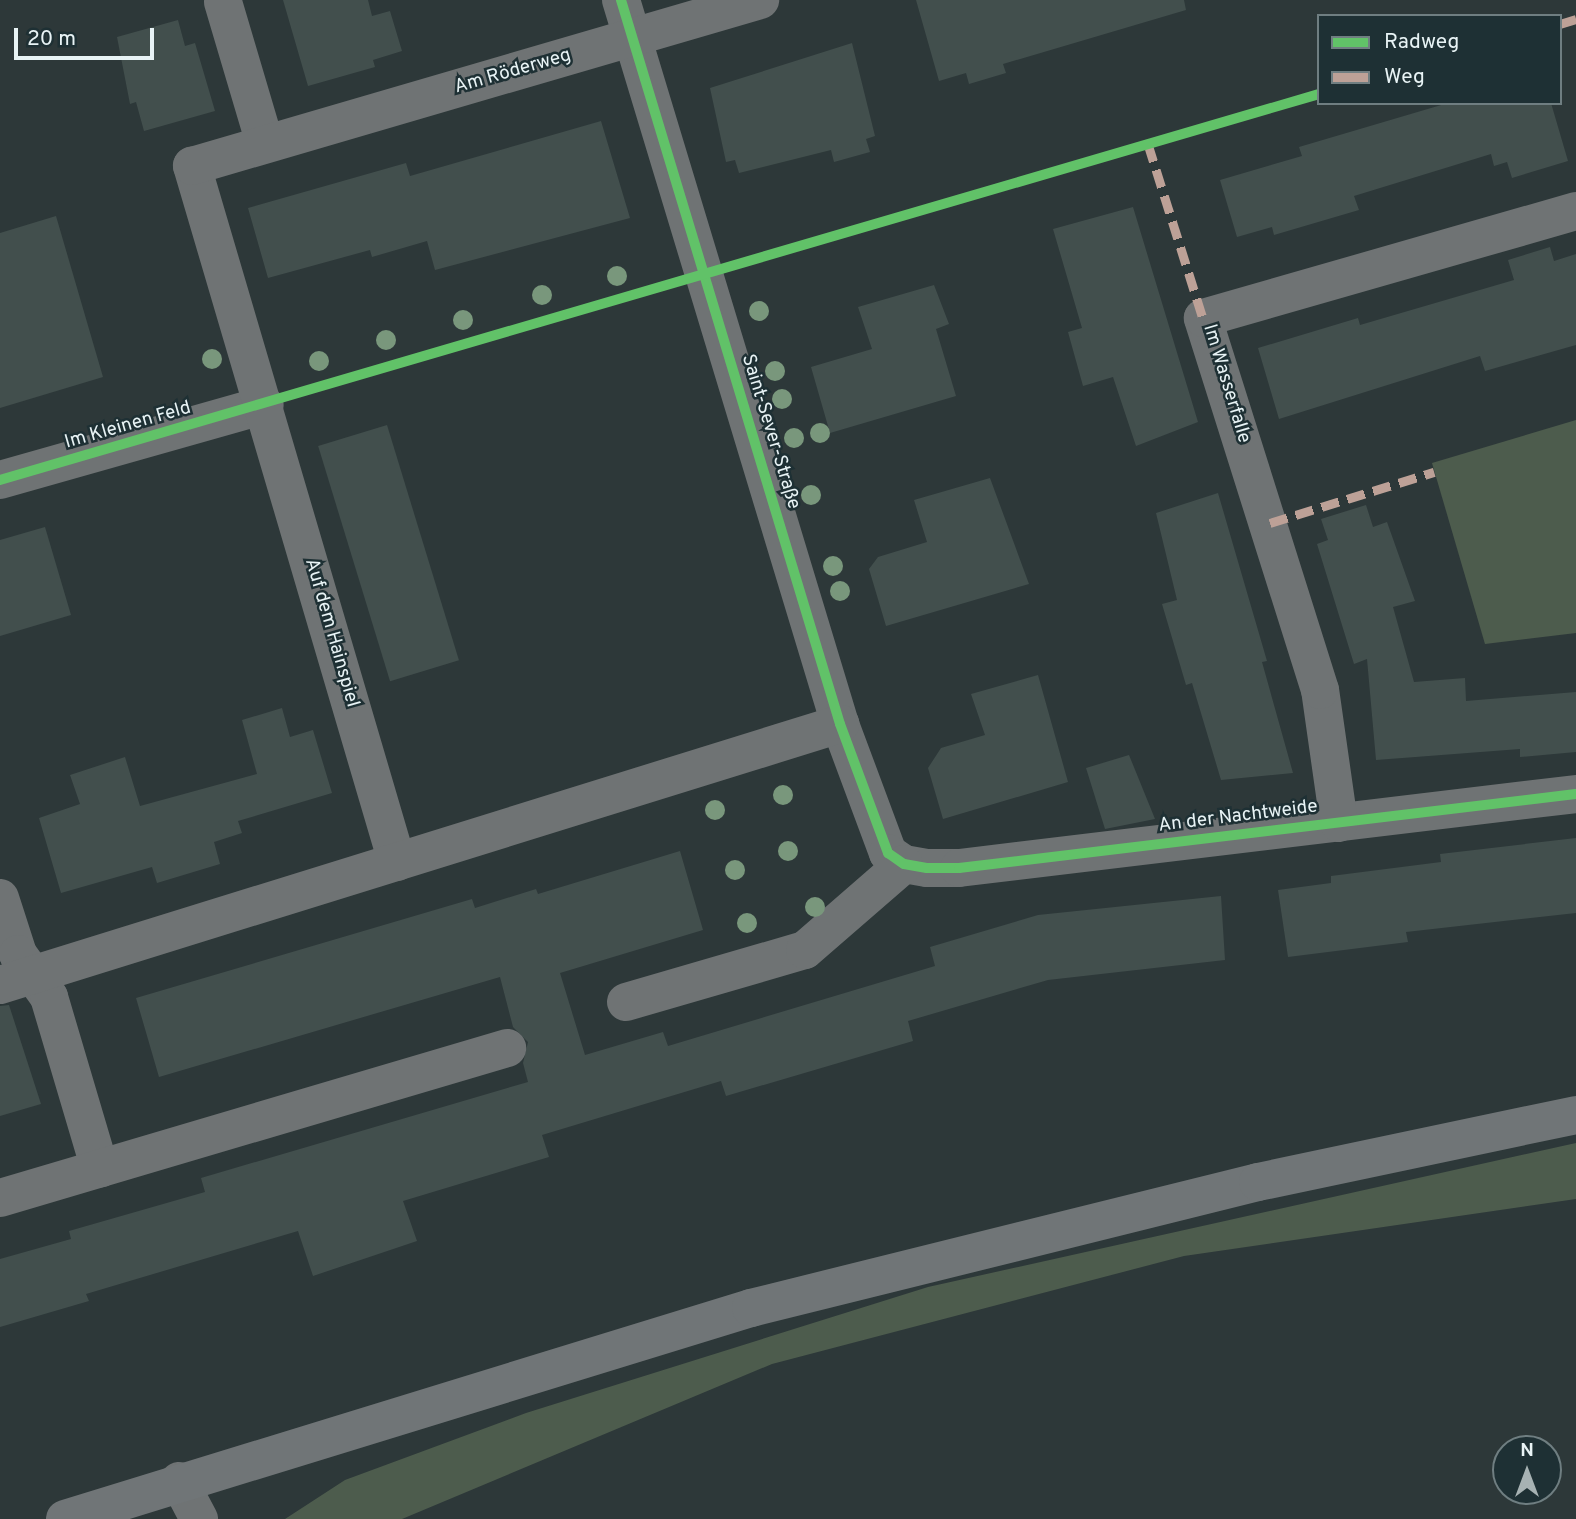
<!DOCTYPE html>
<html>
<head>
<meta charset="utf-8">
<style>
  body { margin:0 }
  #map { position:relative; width:1576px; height:1519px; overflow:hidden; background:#2d3839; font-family:Overpass,sans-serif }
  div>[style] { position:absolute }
  .green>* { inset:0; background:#4d5c4d }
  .building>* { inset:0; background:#424f4d; transform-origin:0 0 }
  .minor>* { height:38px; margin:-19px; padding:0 19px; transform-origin:19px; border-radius:19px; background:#6f7374 }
  .tertiary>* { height:38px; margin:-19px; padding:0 19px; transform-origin:19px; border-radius:19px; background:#6f7374 }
  .secondary>* { height:38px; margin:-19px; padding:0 19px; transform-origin:19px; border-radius:19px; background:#707577 }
  .quiet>* { height:9px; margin-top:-4.5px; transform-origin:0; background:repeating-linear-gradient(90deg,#bda197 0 18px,transparent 0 27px) }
  .cycleway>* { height:10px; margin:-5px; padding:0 5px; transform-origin:5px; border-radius:5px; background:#61c268 }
  .trees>* { width:20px; height:20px; margin:-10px; border-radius:50%; background:#79977c }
  span { translate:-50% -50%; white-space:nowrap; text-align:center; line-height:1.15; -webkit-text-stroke:5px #1e3034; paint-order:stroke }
  .street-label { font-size:19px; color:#e8f3f5 }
  .legend { position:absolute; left:1317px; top:14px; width:245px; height:91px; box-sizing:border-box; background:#1e3034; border:2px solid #6f7e81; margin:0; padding:9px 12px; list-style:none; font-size:21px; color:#e8f3f5 }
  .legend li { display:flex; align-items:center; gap:14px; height:35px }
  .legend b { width:35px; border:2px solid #6f7e81 }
  .north { position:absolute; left:1492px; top:1435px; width:70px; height:70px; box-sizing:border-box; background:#1e3034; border:2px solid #6f7e81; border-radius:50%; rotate:0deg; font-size:19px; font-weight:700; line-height:28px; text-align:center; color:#e8f3f5 }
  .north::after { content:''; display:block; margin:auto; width:24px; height:32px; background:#a7b2b3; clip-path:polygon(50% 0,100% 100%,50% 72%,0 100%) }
  .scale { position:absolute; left:14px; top:28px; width:140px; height:32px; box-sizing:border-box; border:4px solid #e8f3f5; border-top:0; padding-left:9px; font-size:21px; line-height:24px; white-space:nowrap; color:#e8f3f5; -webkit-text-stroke:5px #1e3034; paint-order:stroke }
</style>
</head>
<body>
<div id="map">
  <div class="green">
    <div style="clip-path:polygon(1576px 420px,1576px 633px,1485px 644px,1432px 463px)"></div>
    <div style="clip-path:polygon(1576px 1143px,1576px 1199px,1184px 1256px,772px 1364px,402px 1519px,285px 1519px,345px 1480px,526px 1413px,928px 1287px)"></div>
  </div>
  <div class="building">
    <div style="clip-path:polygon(283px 0,368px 0,372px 16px,390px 11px,402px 51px,373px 60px,375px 67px,308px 86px)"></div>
    <div style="clip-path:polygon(916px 0,1184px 0,1186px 10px,1003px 64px,1006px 73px,969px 84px,966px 73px,939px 81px)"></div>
    <div style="clip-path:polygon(178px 20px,185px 46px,195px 43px,215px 111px,144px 131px,136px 102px,130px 104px,117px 37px)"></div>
    <div style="clip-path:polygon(852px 43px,875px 136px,866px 139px,870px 152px,834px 162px,831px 150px,739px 173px,735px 160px,726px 162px,710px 88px)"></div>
    <div style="clip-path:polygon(1448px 103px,1551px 103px,1568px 161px,1512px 178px,1507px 162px,1494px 166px,1491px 154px,1354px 196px,1359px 210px,1274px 235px,1272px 227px,1237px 237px,1220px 180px,1302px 156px,1299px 147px)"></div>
    <div style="clip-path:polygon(601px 121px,630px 218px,435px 270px,427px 241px,372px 257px,370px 250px,268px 278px,248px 208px,406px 163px,410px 176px)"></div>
    <div style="clip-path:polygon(1133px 207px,1198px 422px,1136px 446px,1113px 377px,1083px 386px,1068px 332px,1082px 328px,1053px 229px)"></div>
    <div style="clip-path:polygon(56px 216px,103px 377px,0 408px,0 233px)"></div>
    <div style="clip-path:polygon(1550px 247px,1554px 261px,1576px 254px,1576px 345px,1485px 371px,1480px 356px,1279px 419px,1258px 348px,1358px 318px,1360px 325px,1514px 280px,1508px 260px)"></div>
    <div style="clip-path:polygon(934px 285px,949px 324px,936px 329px,956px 396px,830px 433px,811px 367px,872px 349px,858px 307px)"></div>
    <div style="left:387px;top:425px;width:246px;height:72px;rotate:73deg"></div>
    <div style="clip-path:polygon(990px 478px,1029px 584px,886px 626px,869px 569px,878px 557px,927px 542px,914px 500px)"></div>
    <div style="clip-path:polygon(1218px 493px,1267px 661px,1262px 662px,1293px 773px,1221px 780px,1192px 683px,1186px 685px,1162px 604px,1177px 600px,1156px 513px)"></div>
    <div style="clip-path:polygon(1366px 505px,1373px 527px,1387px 522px,1415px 601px,1393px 607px,1414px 682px,1465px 678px,1466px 701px,1576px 692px,1576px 752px,1520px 757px,1520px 749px,1376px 760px,1367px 659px,1354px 664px,1317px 544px,1328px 540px,1321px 519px)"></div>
    <div style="clip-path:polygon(45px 527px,71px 615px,0 636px,0 540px)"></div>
    <div style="clip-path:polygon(1038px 675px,1068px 782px,943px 819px,928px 768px,941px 748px,985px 735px,971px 694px)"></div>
    <div style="clip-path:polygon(282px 708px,290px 737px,313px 730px,332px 793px,238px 821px,242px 833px,214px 842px,220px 864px,157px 883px,152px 867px,61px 893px,39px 818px,80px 804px,70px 775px,125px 757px,140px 806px,257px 774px,242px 720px)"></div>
    <div style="clip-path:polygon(1129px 755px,1155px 819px,1105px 829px,1086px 768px)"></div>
    <div style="clip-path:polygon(1576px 838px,1576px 913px,1406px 932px,1408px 942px,1288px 957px,1278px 890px,1331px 883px,1331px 876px,1441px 862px,1440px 854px)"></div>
    <div style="clip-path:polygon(680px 851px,703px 930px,560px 973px,585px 1055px,663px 1032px,668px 1046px,935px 966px,930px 947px,1038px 915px,1221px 896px,1225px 960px,1048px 980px,908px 1021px,913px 1041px,726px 1096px,721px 1081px,542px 1135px,549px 1157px,403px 1201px,417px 1241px,313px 1276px,298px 1231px,86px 1294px,89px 1301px,0 1327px,0 1259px,71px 1239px,69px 1231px,205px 1192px,201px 1178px,528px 1082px,523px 1063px,528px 1042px,513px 1027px,500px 977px,159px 1077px,136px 998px,472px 899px,475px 908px,536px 889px,538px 894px)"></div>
    <div style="clip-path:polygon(9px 1005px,41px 1104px,0 1116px,0 1006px)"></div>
  </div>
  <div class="minor">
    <div style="left:621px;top:0;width:756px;rotate:73.17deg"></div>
    <div style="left:840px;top:724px;width:138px;rotate:69.6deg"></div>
    <div style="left:888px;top:853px;width:19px;rotate:35deg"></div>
    <div style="left:904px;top:864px;width:23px;rotate:10deg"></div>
    <div style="left:927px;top:868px;width:32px"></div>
    <div style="left:959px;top:868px;width:621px;rotate:-6.84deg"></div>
    <div style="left:223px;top:2px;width:148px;rotate:73.5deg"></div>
    <div style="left:0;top:480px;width:275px;rotate:-15.8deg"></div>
    <div style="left:1339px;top:823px;width:134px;rotate:-98.1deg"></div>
    <div style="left:1320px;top:690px;width:390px;rotate:-107.5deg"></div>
    <div style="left:1203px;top:318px;width:388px;rotate:-16deg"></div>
    <div style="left:397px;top:862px;width:726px;rotate:-106.41deg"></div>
    <div style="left:192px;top:166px;width:592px;rotate:-16.29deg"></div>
    <div style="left:0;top:898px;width:59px;rotate:72.2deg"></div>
    <div style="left:18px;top:954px;width:53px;rotate:54.2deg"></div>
    <div style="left:49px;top:997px;width:179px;rotate:73.5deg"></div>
    <div style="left:0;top:985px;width:880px;rotate:-17.26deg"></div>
    <div style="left:626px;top:1002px;width:186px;rotate:-16.2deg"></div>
    <div style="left:805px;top:950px;width:131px;rotate:-41deg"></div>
    <div style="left:0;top:1198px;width:529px;rotate:-16.48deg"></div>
  </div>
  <div class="tertiary">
    <div style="left:179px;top:1481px;width:43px;rotate:62.2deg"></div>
  </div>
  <div class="secondary">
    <div style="left:65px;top:1519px;width:718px;rotate:-17.1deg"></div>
    <div style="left:751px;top:1308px;width:522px;rotate:-13.96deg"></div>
    <div style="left:1258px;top:1182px;width:325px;rotate:-11.9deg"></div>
  </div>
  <div class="quiet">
    <div style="left:1560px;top:24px;width:17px;rotate:-17deg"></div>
    <div style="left:1148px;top:144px;width:182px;rotate:72.5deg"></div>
    <div style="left:1270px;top:523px;width:172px;rotate:-17.3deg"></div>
  </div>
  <div class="cycleway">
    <div style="left:621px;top:0;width:756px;rotate:73.17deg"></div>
    <div style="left:840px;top:724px;width:138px;rotate:69.6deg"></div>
    <div style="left:888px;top:853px;width:19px;rotate:35deg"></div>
    <div style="left:904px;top:864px;width:23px;rotate:10deg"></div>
    <div style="left:927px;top:868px;width:32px"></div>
    <div style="left:959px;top:868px;width:621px;rotate:-6.84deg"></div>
    <div style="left:0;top:480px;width:1374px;rotate:-16.31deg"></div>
  </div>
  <div class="trees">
    <div style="left:617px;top:276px"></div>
    <div style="left:542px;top:295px"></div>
    <div style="left:759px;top:311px"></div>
    <div style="left:463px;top:320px"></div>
    <div style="left:386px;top:340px"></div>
    <div style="left:212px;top:359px"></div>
    <div style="left:319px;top:361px"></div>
    <div style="left:775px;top:371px"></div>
    <div style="left:782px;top:399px"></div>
    <div style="left:820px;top:433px"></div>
    <div style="left:794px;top:438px"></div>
    <div style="left:811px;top:495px"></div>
    <div style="left:833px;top:566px"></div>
    <div style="left:840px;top:591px"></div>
    <div style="left:783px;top:795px"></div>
    <div style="left:715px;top:810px"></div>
    <div style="left:788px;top:851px"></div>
    <div style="left:735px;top:870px"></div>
    <div style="left:815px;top:907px"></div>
    <div style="left:747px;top:923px"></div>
  </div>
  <div class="street-label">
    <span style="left:513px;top:72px;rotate:-16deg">Am Röderweg</span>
    <span style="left:1226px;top:384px;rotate:73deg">Im Wasserfalle</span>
    <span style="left:128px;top:426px;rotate:-16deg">Im Kleinen Feld</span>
    <span style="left:770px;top:432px;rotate:73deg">Saint-Sever-Straße</span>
    <span style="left:331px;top:633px;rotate:74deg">Auf dem Hainspiel</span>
    <span style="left:1238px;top:817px;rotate:-7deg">An der Nachtweide</span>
  </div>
  <ul class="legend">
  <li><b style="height:9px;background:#61c268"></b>Radweg</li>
  <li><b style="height:9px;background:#bda197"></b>Weg</li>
  </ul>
  <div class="north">N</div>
  <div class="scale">20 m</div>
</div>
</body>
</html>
